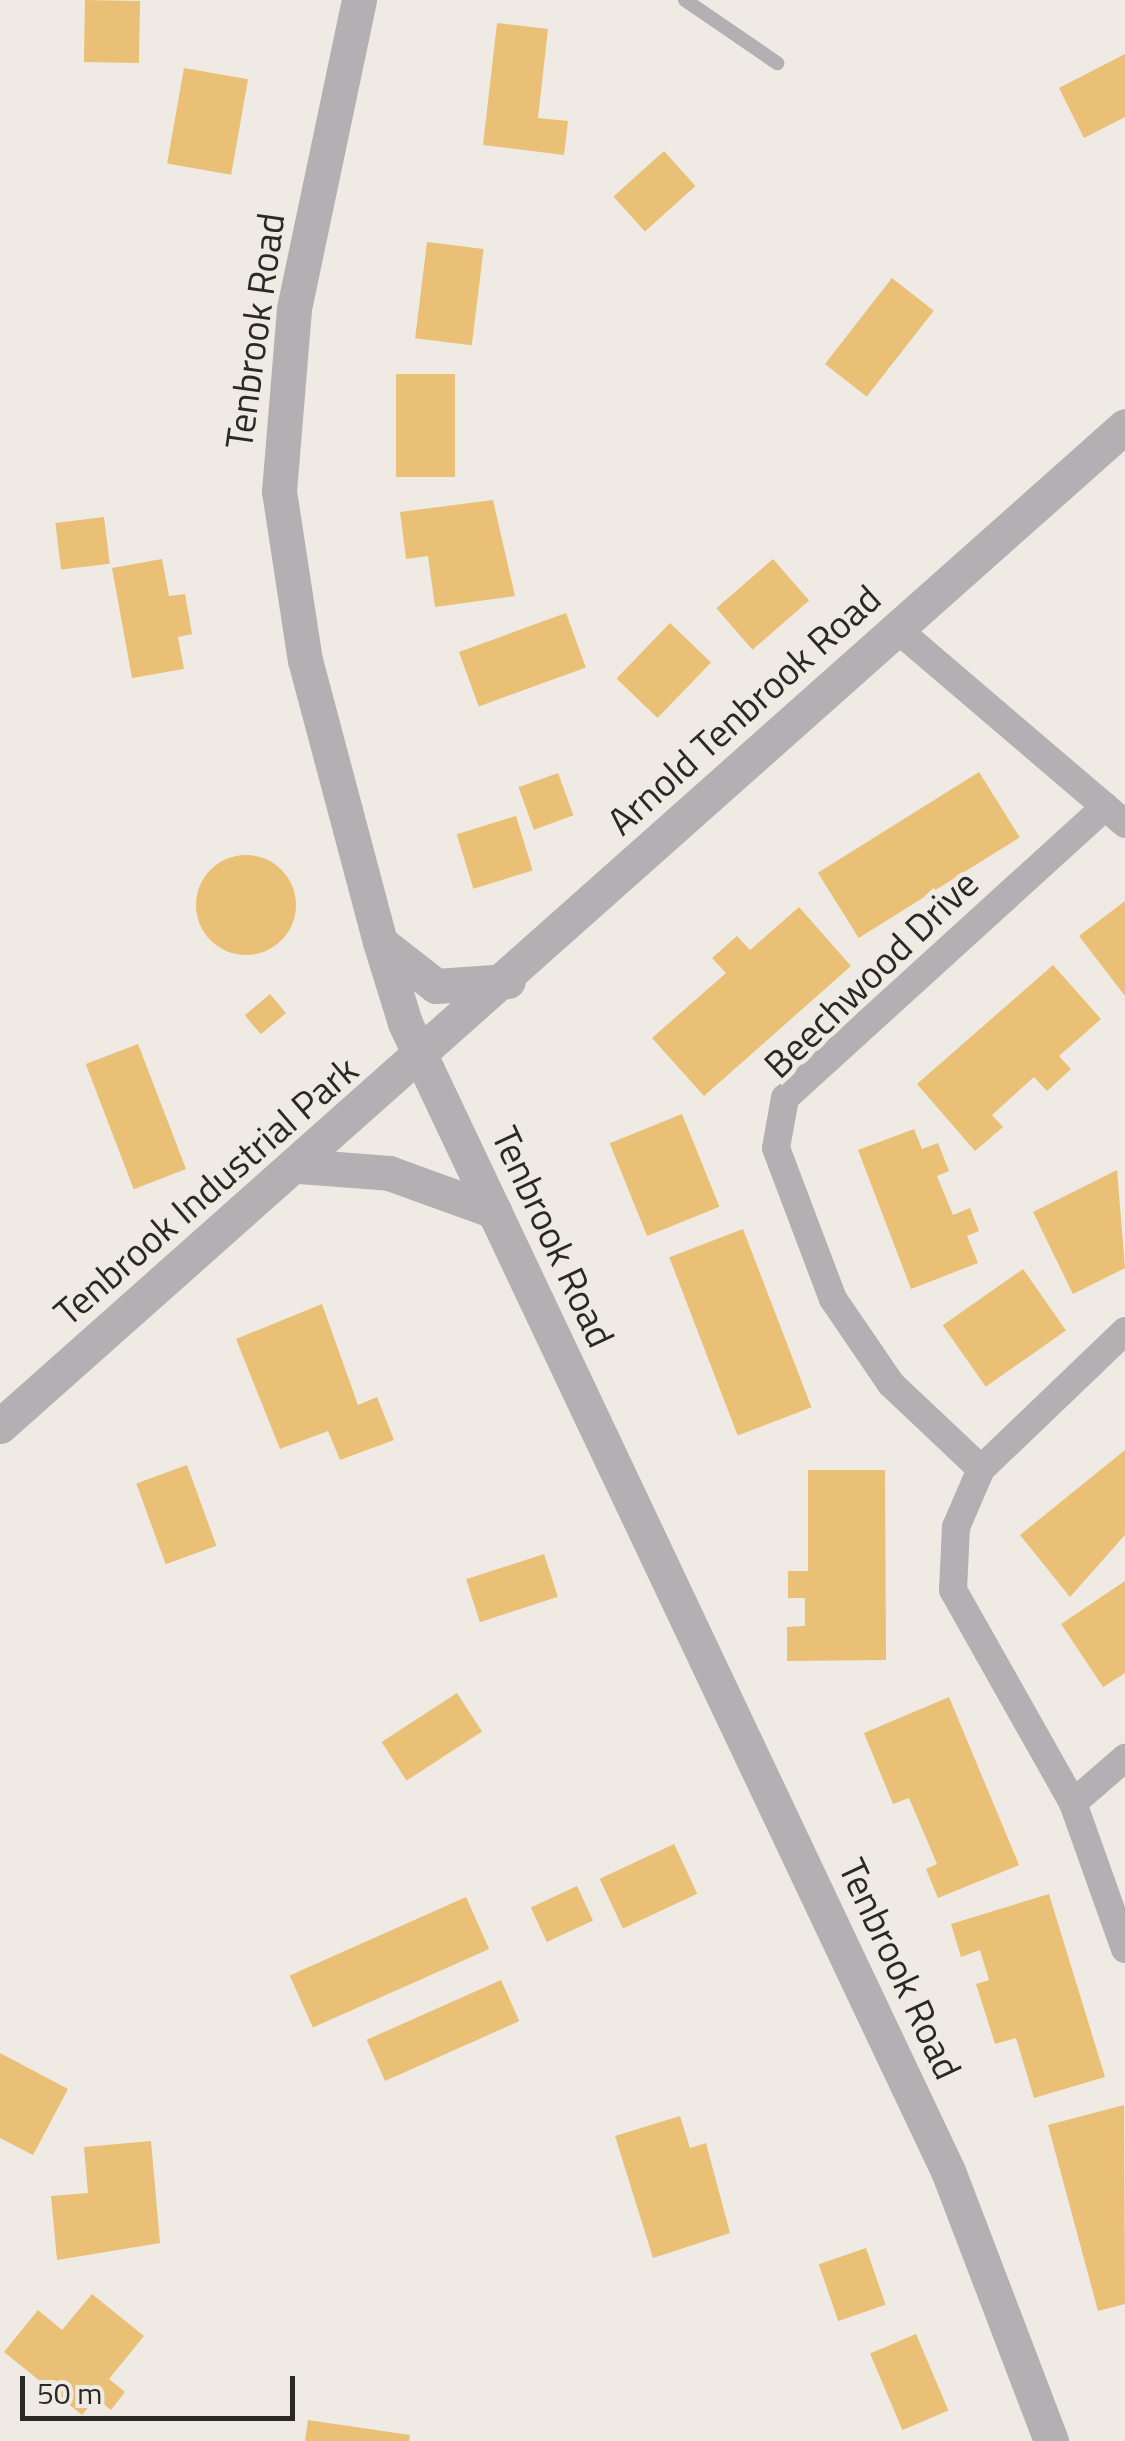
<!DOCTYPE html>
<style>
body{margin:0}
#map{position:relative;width:1125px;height:2441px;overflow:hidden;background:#efebe4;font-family:"Titillium Web",sans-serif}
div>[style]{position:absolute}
.building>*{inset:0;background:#e9c075;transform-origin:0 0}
.round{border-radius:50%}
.service>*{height:14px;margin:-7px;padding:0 7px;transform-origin:7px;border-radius:7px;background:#b2b0b2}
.minor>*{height:28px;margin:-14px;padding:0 14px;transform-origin:14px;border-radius:14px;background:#b2b0b2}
.tertiary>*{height:35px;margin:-17.5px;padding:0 17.5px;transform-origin:17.5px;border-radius:17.5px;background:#b2b0b2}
span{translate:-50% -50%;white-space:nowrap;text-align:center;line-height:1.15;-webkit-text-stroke:10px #efebe4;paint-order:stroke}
.street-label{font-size:38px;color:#2a2926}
.scale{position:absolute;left:20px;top:2376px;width:275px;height:45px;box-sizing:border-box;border:5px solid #2a2926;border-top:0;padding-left:12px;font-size:30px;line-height:35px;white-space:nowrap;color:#2a2926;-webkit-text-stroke:8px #efebe4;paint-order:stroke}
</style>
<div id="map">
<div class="building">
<div style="left:85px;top:0;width:55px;height:62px;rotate:1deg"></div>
<div style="clip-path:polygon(497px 23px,548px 29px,538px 118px,568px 121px,564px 155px,483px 145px)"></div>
<div style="clip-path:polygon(1125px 54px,1125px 117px,1084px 138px,1059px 88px)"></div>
<div style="left:184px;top:68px;width:65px;height:97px;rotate:10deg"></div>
<div style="left:664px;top:151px;width:47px;height:68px;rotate:48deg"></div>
<div style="left:427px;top:242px;width:57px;height:97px;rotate:7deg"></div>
<div style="left:892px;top:278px;width:53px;height:109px;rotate:38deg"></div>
<div style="left:396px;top:374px;width:59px;height:103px"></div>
<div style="clip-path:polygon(493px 500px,515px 596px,435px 607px,428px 556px,406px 559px,400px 512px)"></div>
<div style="left:104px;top:517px;width:47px;height:49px;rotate:83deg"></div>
<div style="clip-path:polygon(162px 559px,169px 596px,185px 594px,192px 634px,178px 637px,184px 669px,132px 678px,112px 568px)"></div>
<div style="left:773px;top:559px;width:55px;height:75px;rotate:49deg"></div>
<div style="left:566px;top:613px;width:58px;height:114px;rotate:70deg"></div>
<div style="left:670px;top:623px;width:57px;height:77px;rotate:44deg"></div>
<div style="left:979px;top:772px;width:77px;height:190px;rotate:58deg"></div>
<div style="left:558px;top:773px;width:45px;height:42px;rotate:70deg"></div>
<div style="left:516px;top:816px;width:57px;height:62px;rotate:73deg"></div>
<div class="round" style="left:196px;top:855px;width:100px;height:100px"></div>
<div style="clip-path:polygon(1125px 901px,1125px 996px,1079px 936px)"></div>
<div style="clip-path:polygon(799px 907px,851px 966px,704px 1096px,652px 1038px,726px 973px,712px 958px,737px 936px,750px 950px)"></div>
<div style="clip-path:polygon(1053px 965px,1101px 1019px,1059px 1056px,1071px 1069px,1047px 1091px,1034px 1077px,992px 1115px,1003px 1127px,975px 1151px,917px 1084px)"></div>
<div style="left:270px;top:994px;width:25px;height:33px;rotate:50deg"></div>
<div style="left:138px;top:1044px;width:134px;height:56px;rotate:69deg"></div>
<div style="left:682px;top:1114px;width:100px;height:78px;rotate:68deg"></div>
<div style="clip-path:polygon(914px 1129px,922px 1149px,938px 1143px,949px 1171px,937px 1176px,953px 1215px,970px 1208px,979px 1231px,967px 1236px,978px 1263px,911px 1289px,858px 1150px)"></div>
<div style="clip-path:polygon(1117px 1170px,1125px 1268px,1073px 1294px,1033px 1212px)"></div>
<div style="left:743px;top:1229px;width:191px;height:79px;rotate:69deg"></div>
<div style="left:1023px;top:1269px;width:75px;height:98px;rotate:55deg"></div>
<div style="clip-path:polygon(322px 1304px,358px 1405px,377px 1397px,394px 1440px,340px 1460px,328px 1431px,280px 1449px,236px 1339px)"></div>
<div style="clip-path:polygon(1125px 1450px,1125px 1535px,1070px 1597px,1020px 1535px)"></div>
<div style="left:187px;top:1465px;width:86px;height:54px;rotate:70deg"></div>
<div style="clip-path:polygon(808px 1470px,885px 1470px,886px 1660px,787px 1661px,787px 1627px,805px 1626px,805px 1598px,788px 1598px,788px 1571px,808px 1571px)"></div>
<div style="left:544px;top:1554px;width:45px;height:82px;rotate:72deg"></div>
<div style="clip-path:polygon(1125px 1581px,1125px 1673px,1103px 1687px,1061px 1624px)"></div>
<div style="left:457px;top:1693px;width:46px;height:90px;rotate:57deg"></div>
<div style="clip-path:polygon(949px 1697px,1019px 1865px,938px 1898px,926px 1869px,937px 1864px,909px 1798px,893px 1804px,864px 1733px)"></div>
<div style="left:674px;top:1844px;width:55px;height:82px;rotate:65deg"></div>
<div style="left:577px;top:1886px;width:38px;height:51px;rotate:65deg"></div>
<div style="clip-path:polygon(1049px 1894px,1105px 2077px,1034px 2098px,1016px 2038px,995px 2044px,976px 1984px,989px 1980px,980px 1950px,961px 1957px,951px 1924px)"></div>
<div style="left:466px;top:1897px;width:57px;height:193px;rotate:66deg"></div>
<div style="left:501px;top:1980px;width:45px;height:147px;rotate:66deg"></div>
<div style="clip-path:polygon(0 2053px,68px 2089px,33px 2155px,0 2138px)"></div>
<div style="clip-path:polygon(1124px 2105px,1125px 2304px,1098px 2311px,1048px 2125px)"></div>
<div style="clip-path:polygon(680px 2116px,690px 2148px,706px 2143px,730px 2233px,653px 2258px,615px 2136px)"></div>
<div style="clip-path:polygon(151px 2141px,160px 2243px,57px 2260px,51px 2196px,88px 2193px,84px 2147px)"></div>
<div style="left:866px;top:2248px;width:60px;height:50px;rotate:71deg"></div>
<div style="clip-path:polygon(92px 2294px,144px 2336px,109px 2379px,125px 2392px,111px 2410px,96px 2398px,82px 2415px,4px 2352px,38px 2310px,62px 2330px)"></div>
<div style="left:916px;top:2334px;width:83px;height:50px;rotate:67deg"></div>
<div style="clip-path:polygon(308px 2420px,410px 2435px,409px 2441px,305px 2441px)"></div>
</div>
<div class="service">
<div style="left:685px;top:0;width:112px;rotate:34.4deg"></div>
</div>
<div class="minor">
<div style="left:897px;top:629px;width:300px;rotate:40.5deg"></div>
<div style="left:1125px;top:1331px;width:199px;rotate:136.2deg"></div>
<div style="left:981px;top:1469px;width:63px;rotate:113.3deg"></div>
<div style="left:956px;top:1527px;width:63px;rotate:92.7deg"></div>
<div style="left:953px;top:1590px;width:244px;rotate:60.6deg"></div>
<div style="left:1073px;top:1803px;width:155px;rotate:70.4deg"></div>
<div style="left:981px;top:1469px;width:124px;rotate:-136.6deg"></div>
<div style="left:891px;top:1384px;width:103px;rotate:-124.3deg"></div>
<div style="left:833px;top:1299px;width:161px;rotate:-110.7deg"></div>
<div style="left:776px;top:1148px;width:51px;rotate:-79.8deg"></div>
<div style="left:785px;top:1098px;width:433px;rotate:-42.3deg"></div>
<div style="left:1073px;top:1803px;width:69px;rotate:-40.9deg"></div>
</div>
<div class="tertiary">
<div style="left:359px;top:0;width:316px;rotate:101.9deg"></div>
<div style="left:294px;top:309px;width:183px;rotate:94.7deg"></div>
<div style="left:279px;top:491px;width:171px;rotate:81.3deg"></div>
<div style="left:305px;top:660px;width:292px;rotate:75.1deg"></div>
<div style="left:380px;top:942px;width:85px;rotate:72.8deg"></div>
<div style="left:405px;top:1023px;width:1270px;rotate:64.69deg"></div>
<div style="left:948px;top:2171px;width:289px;rotate:69.1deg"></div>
<div style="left:381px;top:943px;width:70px;rotate:38deg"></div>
<div style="left:436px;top:986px;width:72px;rotate:-4deg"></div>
<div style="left:299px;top:1166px;width:90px;rotate:4.4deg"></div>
<div style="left:389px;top:1173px;width:112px;rotate:19.9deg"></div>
<div style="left:0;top:1426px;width:1505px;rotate:-41.63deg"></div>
</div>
<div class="street-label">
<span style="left:255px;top:331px;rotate:-82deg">Tenbrook Road</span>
<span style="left:744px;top:710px;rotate:-42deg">Arnold Tenbrook Road</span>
<span style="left:871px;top:974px;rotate:-44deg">Beechwood Drive</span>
<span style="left:206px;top:1191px;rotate:-41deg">Tenbrook Industrial Park</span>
<span style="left:553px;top:1237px;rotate:65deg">Tenbrook Road</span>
<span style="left:900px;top:1969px;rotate:65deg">Tenbrook Road</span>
</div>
<div class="scale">50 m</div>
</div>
